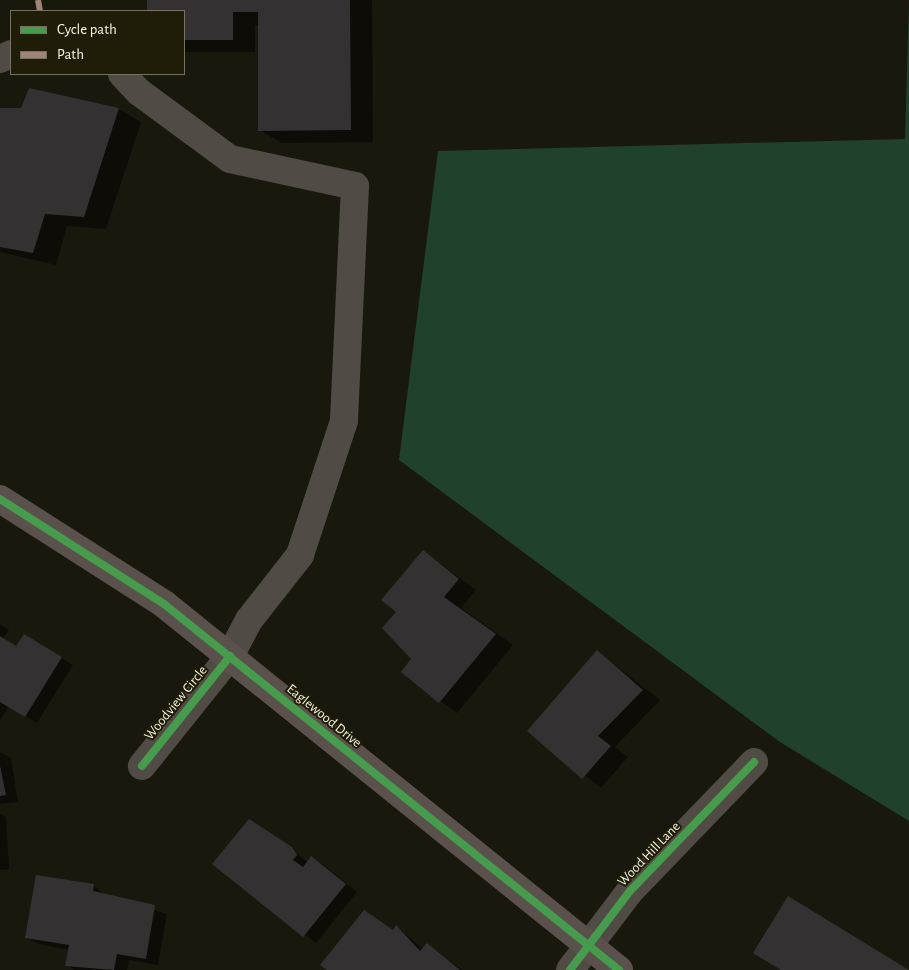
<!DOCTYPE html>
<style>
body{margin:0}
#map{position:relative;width:909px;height:970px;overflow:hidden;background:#19180d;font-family:"Alegreya Sans",sans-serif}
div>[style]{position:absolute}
.green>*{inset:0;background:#20422c}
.shadow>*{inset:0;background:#0007}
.building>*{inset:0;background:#353133}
.minor>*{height:28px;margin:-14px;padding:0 14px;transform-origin:14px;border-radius:14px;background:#514b46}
.major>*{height:28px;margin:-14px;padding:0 14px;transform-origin:14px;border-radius:14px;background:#5a514d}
.quiet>*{height:6px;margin-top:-3px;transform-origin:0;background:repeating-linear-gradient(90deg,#a18479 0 12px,transparent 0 18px)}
.cycleway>*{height:8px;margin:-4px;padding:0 4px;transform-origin:4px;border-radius:4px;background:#469c4c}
span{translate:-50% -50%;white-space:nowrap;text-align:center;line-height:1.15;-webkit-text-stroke:4px #1f1c07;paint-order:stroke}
.street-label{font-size:14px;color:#f6f4e7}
.legend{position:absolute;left:10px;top:10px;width:175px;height:65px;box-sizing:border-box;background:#1f1c07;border:1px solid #757261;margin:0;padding:6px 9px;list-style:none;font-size:15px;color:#f6f4e7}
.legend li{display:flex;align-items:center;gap:10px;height:25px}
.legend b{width:25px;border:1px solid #757261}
</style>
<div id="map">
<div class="green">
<div style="clip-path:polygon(909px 0,909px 821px,780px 742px,399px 460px,438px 151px,905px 139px)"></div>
</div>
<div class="shadow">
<div style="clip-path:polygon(149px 0,372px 0,373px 142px,282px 143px,259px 130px,259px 25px,255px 25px,255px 52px,184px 52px,184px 11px,149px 11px)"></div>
<div style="clip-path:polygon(30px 90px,119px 109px,141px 122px,106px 229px,67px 226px,56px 265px,0 252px,0 109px,22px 109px)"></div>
<div style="clip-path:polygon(423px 551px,476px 590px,461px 608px,513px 645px,457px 713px,402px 672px,413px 659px,401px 648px,404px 645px,397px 612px)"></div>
<div style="clip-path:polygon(0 625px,9px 630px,3px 639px,17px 647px,36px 642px,73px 665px,37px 723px,9px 706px,0 720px)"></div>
<div style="clip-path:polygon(598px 652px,660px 700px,615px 747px,628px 757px,601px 788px,529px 730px)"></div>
<div style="clip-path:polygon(0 752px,11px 758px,18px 802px,0 804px)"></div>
<div style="clip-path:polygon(0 814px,6px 817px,9px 869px,0 870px)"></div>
<div style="clip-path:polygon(261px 828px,308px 862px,312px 858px,324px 865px,357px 892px,316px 943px,214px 864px)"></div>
<div style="clip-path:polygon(37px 876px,94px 886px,105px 895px,167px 914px,158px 965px,129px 960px,127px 970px,75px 970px,67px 965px,70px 950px,38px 944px,26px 937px)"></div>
<div style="clip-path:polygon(397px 927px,423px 949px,427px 944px,462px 970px,329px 970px)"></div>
</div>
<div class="building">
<div style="clip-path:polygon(147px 0,350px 0,351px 130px,258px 131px,258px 12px,233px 12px,233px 40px,184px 40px,184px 11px,147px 11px)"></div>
<div style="clip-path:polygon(29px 88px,119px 108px,84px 217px,45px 214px,33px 253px,0 247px,0 108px,21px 108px)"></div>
<div style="clip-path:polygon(423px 550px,459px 579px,444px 597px,496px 634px,439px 703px,401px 672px,411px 659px,382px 628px,396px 612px,381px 600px)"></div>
<div style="clip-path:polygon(24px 634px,62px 657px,25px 717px,0 702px,0 636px,16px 646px)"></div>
<div style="clip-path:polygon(597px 650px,643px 690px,598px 736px,611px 746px,582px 779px,527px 731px)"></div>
<div style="clip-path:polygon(0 766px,6px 795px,0 796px)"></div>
<div style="clip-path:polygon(249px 819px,292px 847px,297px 855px,293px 860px,303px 867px,311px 856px,346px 884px,303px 937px,212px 864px)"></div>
<div style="clip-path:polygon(36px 875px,94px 884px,93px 891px,155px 905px,146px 959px,117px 954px,114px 970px,65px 966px,69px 945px,25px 938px)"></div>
<div style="clip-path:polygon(788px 896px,909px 970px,781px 970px,753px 953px)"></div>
<div style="clip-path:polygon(364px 910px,393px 930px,396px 925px,420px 951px,427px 943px,460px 970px,327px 970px,320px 965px)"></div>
</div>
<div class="minor">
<div style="left:0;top:59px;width:12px;rotate:-24deg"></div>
<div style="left:122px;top:74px;width:25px;rotate:47deg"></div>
<div style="left:139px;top:92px;width:113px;rotate:36.4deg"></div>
<div style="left:230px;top:159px;width:128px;rotate:12.2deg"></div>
<div style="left:355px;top:186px;width:235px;rotate:92.7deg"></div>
<div style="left:344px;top:421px;width:141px;rotate:108.2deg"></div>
<div style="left:300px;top:555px;width:83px;rotate:128.1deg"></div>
<div style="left:249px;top:620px;width:41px;rotate:117.8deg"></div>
<div style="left:230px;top:656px;width:141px;rotate:128.7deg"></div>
<div style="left:570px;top:970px;width:99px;rotate:-52.8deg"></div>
<div style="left:630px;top:891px;width:179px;rotate:-46.1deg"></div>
</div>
<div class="major">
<div style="left:0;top:499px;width:195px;rotate:32.6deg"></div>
<div style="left:164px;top:604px;width:584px;rotate:38.81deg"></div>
</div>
<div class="quiet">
<div style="left:38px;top:0;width:11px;rotate:80deg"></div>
</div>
<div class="cycleway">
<div style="left:0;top:499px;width:195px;rotate:32.6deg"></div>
<div style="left:164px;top:604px;width:584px;rotate:38.81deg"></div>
<div style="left:142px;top:766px;width:141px;rotate:-51.3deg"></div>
<div style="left:570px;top:970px;width:99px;rotate:-52.8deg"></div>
<div style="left:630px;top:891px;width:179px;rotate:-46.1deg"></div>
</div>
<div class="street-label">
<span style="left:176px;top:703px;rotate:-51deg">Woodview Circle</span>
<span style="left:324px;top:716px;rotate:39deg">Eaglewood Drive</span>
<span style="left:649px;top:854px;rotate:-46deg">Wood Hill Lane</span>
</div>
<ul class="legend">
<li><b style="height:6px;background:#469c4c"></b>Cycle path</li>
<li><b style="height:6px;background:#a18479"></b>Path</li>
</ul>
</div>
